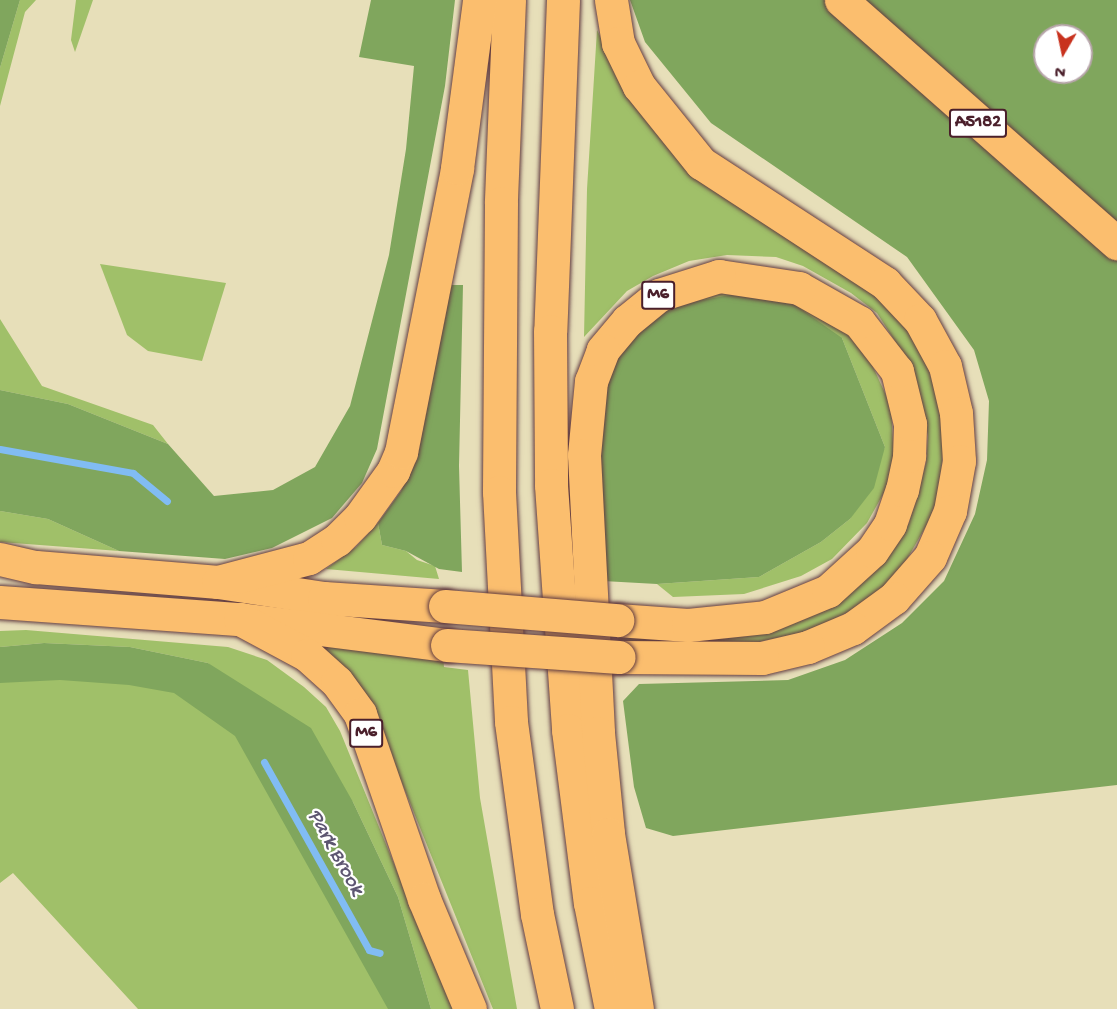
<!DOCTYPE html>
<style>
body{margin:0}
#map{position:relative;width:1117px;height:1009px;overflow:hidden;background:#e7dfb9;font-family:"Gochi Hand",sans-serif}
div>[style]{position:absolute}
.green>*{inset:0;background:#a0c069}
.forest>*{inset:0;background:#80a65d}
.stream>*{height:7px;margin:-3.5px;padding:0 3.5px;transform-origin:3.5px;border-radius:3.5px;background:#81bcf3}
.roads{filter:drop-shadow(0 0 2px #623c40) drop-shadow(0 0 2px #623c40)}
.trunk>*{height:33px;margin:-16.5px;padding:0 16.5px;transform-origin:16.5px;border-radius:16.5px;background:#fbbe6e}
.motorway>*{height:33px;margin:-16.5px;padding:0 16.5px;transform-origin:16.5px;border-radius:16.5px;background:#fbbe6e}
.bridges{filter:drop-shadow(0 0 2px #623c40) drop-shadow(0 0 2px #623c40)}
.motorway-bridge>*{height:33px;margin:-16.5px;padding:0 16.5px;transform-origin:16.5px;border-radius:16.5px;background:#fbbe6e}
span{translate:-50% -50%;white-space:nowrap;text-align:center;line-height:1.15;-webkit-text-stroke:4.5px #fff;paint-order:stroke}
.shield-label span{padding:2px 4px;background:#fff;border:2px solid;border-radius:4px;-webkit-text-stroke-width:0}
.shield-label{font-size:18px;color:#4a1f2b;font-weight:700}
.water-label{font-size:21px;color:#5d5671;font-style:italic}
.north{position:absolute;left:1033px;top:24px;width:60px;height:60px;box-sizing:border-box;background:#fff;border:2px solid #b7a5aa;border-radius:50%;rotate:189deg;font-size:16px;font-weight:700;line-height:24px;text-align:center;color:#4a1f2b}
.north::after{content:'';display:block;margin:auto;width:21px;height:27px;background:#c8321e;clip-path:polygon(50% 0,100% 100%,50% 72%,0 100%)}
</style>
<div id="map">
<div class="green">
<div style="clip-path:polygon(20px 0,36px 0,25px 12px,0 106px,0 68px)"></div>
<div style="clip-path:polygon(76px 0,93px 0,75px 52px,71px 40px)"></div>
<div style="clip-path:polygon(597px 30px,633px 101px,688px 169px,890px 301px,923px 351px,946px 428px,938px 496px,929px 521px,903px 566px,881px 589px,855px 609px,808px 631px,749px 644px,703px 646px,618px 640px,620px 626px,848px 592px,877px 570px,909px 523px,926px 463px,928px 436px,914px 371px,877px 313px,851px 293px,803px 266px,776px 257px,727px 255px,689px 261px,653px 276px,627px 291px,584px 337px,587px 189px)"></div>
<div style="clip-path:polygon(100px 264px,226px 283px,202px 361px,148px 351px,127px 335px)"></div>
<div style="clip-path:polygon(719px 288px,809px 304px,847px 332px,868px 356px,891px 406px,894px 462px,886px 489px,867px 523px,832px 559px,801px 576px,744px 594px,673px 597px,657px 584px,759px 577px,821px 542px,850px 519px,885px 447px,842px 338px,648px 323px,661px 308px)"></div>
<div style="clip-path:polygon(0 319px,42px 386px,153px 425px,168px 444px,68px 404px,0 390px)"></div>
<div style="clip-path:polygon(0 511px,48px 519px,119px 551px,0 542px)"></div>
<div style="clip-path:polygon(378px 523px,382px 545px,406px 551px,417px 560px,435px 566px,439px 579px,326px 569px,356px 547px)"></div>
<div style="clip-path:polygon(26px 630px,228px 647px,267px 660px,304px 687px,326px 707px,340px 731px,453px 1009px,431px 1009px,398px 897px,353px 802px,208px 663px,130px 647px,44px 643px,0 647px,0 631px)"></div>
<div style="clip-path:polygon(313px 642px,443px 655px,444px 667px,468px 670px,480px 798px,517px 1009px,493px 1009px,373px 711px)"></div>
<div style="clip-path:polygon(0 672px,208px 688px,414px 1009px,138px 1009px,13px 873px,0 883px)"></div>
</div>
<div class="forest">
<div style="clip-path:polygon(0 0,20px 0,0 68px)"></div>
<div style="clip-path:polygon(371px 0,455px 0,445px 86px,377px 449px,362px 483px,332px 518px,272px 548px,225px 559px,119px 551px,48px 519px,0 511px,0 390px,68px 404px,168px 444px,214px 496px,273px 490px,315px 467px,350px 406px,389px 255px,406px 149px,414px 66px,359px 57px)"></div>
<div style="clip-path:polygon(evenodd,630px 0,1117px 0,1117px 785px,673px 836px,646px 828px,634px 787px,623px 701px,639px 684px,788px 680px,845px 660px,902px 623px,944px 581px,975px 514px,987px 460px,989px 401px,974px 350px,907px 257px,711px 123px,645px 42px,630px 0,1045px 36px,1081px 36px,1081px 72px,1045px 72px,1045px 36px)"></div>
<div style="clip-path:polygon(443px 285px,463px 285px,459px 466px,462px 572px,439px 569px,406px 551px,382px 545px,378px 523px,401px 491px,415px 459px)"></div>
<div style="clip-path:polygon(735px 294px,795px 305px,842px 338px,885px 447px,874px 488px,850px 519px,821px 542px,759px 577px,657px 584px,603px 581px,599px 423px,610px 370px,620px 351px,648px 323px,677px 305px)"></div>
<div style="clip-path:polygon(44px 643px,130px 647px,208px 663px,311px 728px,353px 802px,398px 897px,431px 1009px,388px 1009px,235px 736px,174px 693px,129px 685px,60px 680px,0 683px,0 647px)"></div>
</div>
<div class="stream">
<div style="left:0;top:449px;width:135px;rotate:10.2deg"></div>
<div style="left:133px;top:473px;width:44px;rotate:39.5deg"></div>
<div style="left:264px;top:762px;width:215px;rotate:60.8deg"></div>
<div style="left:369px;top:950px;width:11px;rotate:15deg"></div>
</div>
<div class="roads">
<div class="trunk">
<div style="left:841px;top:0;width:368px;rotate:41.4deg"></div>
</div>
<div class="motorway">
<div style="left:509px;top:0;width:203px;rotate:92.3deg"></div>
<div style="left:501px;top:203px;width:289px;rotate:90.4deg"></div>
<div style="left:499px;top:492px;width:230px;rotate:87deg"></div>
<div style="left:511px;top:722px;width:194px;rotate:82.3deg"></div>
<div style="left:537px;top:914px;width:97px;rotate:78.1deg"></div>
<div style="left:563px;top:0;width:331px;rotate:92.2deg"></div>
<div style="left:550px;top:331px;width:154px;rotate:89.6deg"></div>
<div style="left:551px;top:485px;width:246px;rotate:86deg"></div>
<div style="left:568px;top:730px;width:174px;rotate:82.8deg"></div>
<div style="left:590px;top:903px;width:108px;rotate:78.8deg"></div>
<div style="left:611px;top:0;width:44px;rotate:80.8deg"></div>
<div style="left:618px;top:43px;width:48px;rotate:64deg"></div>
<div style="left:639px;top:86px;width:99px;rotate:51.2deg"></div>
<div style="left:701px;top:163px;width:220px;rotate:33.1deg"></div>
<div style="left:885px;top:283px;width:51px;rotate:46.6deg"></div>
<div style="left:920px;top:320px;width:52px;rotate:61.5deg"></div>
<div style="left:945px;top:366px;width:48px;rotate:76.8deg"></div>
<div style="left:956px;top:413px;width:48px;rotate:86.4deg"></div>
<div style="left:959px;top:461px;width:51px;rotate:100.2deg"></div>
<div style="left:950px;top:511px;width:50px;rotate:113.5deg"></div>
<div style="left:930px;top:557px;width:55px;rotate:131.3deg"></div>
<div style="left:894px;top:598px;width:51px;rotate:143.8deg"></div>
<div style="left:853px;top:628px;width:49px;rotate:157.1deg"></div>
<div style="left:808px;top:647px;width:47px;rotate:166.6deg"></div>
<div style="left:762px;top:658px;width:143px;rotate:-179.6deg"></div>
<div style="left:0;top:559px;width:37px;rotate:13deg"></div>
<div style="left:36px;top:567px;width:183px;rotate:4.7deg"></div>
<div style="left:218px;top:582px;width:107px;rotate:8.6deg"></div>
<div style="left:324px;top:598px;width:121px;rotate:3.8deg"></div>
<div style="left:218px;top:582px;width:94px;rotate:-14.8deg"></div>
<div style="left:309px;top:558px;width:33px;rotate:-33deg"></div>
<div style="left:337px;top:540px;width:33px;rotate:-45deg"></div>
<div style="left:360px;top:517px;width:57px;rotate:-54.3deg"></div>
<div style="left:393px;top:471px;width:21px;rotate:-67deg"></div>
<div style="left:401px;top:452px;width:289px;rotate:-78.8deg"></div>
<div style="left:457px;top:168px;width:169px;rotate:-82.5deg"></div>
<div style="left:0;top:602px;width:241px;rotate:4.1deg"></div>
<div style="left:240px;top:619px;width:209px;rotate:7.2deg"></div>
<div style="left:240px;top:619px;width:76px;rotate:28.2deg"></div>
<div style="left:307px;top:655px;width:40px;rotate:42deg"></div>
<div style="left:337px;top:682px;width:39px;rotate:54deg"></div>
<div style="left:360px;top:714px;width:196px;rotate:70.9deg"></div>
<div style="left:424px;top:899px;width:119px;rotate:67.3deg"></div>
<div style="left:617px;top:620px;width:71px;rotate:4deg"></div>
<div style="left:688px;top:625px;width:77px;rotate:-5.9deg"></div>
<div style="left:765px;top:617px;width:68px;rotate:-22.4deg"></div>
<div style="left:828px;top:591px;width:59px;rotate:-42.3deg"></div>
<div style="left:872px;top:551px;width:32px;rotate:-56deg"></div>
<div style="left:890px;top:524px;width:36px;rotate:-71deg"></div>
<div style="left:902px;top:490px;width:35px;rotate:-78deg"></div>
<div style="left:909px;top:456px;width:32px;rotate:-88deg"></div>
<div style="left:910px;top:424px;width:55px;rotate:-103.8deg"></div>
<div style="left:897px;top:371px;width:62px;rotate:-127.8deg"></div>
<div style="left:859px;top:322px;width:69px;rotate:-150.5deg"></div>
<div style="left:799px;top:288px;width:81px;rotate:-171.5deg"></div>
<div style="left:719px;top:276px;width:63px;rotate:162.4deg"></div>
<div style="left:659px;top:295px;width:41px;rotate:140.9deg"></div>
<div style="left:627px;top:321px;width:38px;rotate:130deg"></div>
<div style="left:603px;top:350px;width:33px;rotate:111deg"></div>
<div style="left:591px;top:381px;width:74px;rotate:95.4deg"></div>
<div style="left:584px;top:455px;width:278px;rotate:87.1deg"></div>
<div style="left:598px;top:733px;width:101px;rotate:84.3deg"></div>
<div style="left:608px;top:834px;width:177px;rotate:80.6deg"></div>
</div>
</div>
<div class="bridges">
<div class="motorway-bridge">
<div style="left:445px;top:606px;width:173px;rotate:4.7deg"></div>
<div style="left:447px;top:645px;width:172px;rotate:4deg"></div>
</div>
</div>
<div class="shield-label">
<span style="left:978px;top:123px">A5182</span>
<span style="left:658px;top:295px">M6</span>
<span style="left:366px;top:733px">M6</span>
</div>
<div class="water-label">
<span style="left:334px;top:853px;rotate:61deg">Park Brook</span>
</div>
<div class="north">N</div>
</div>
